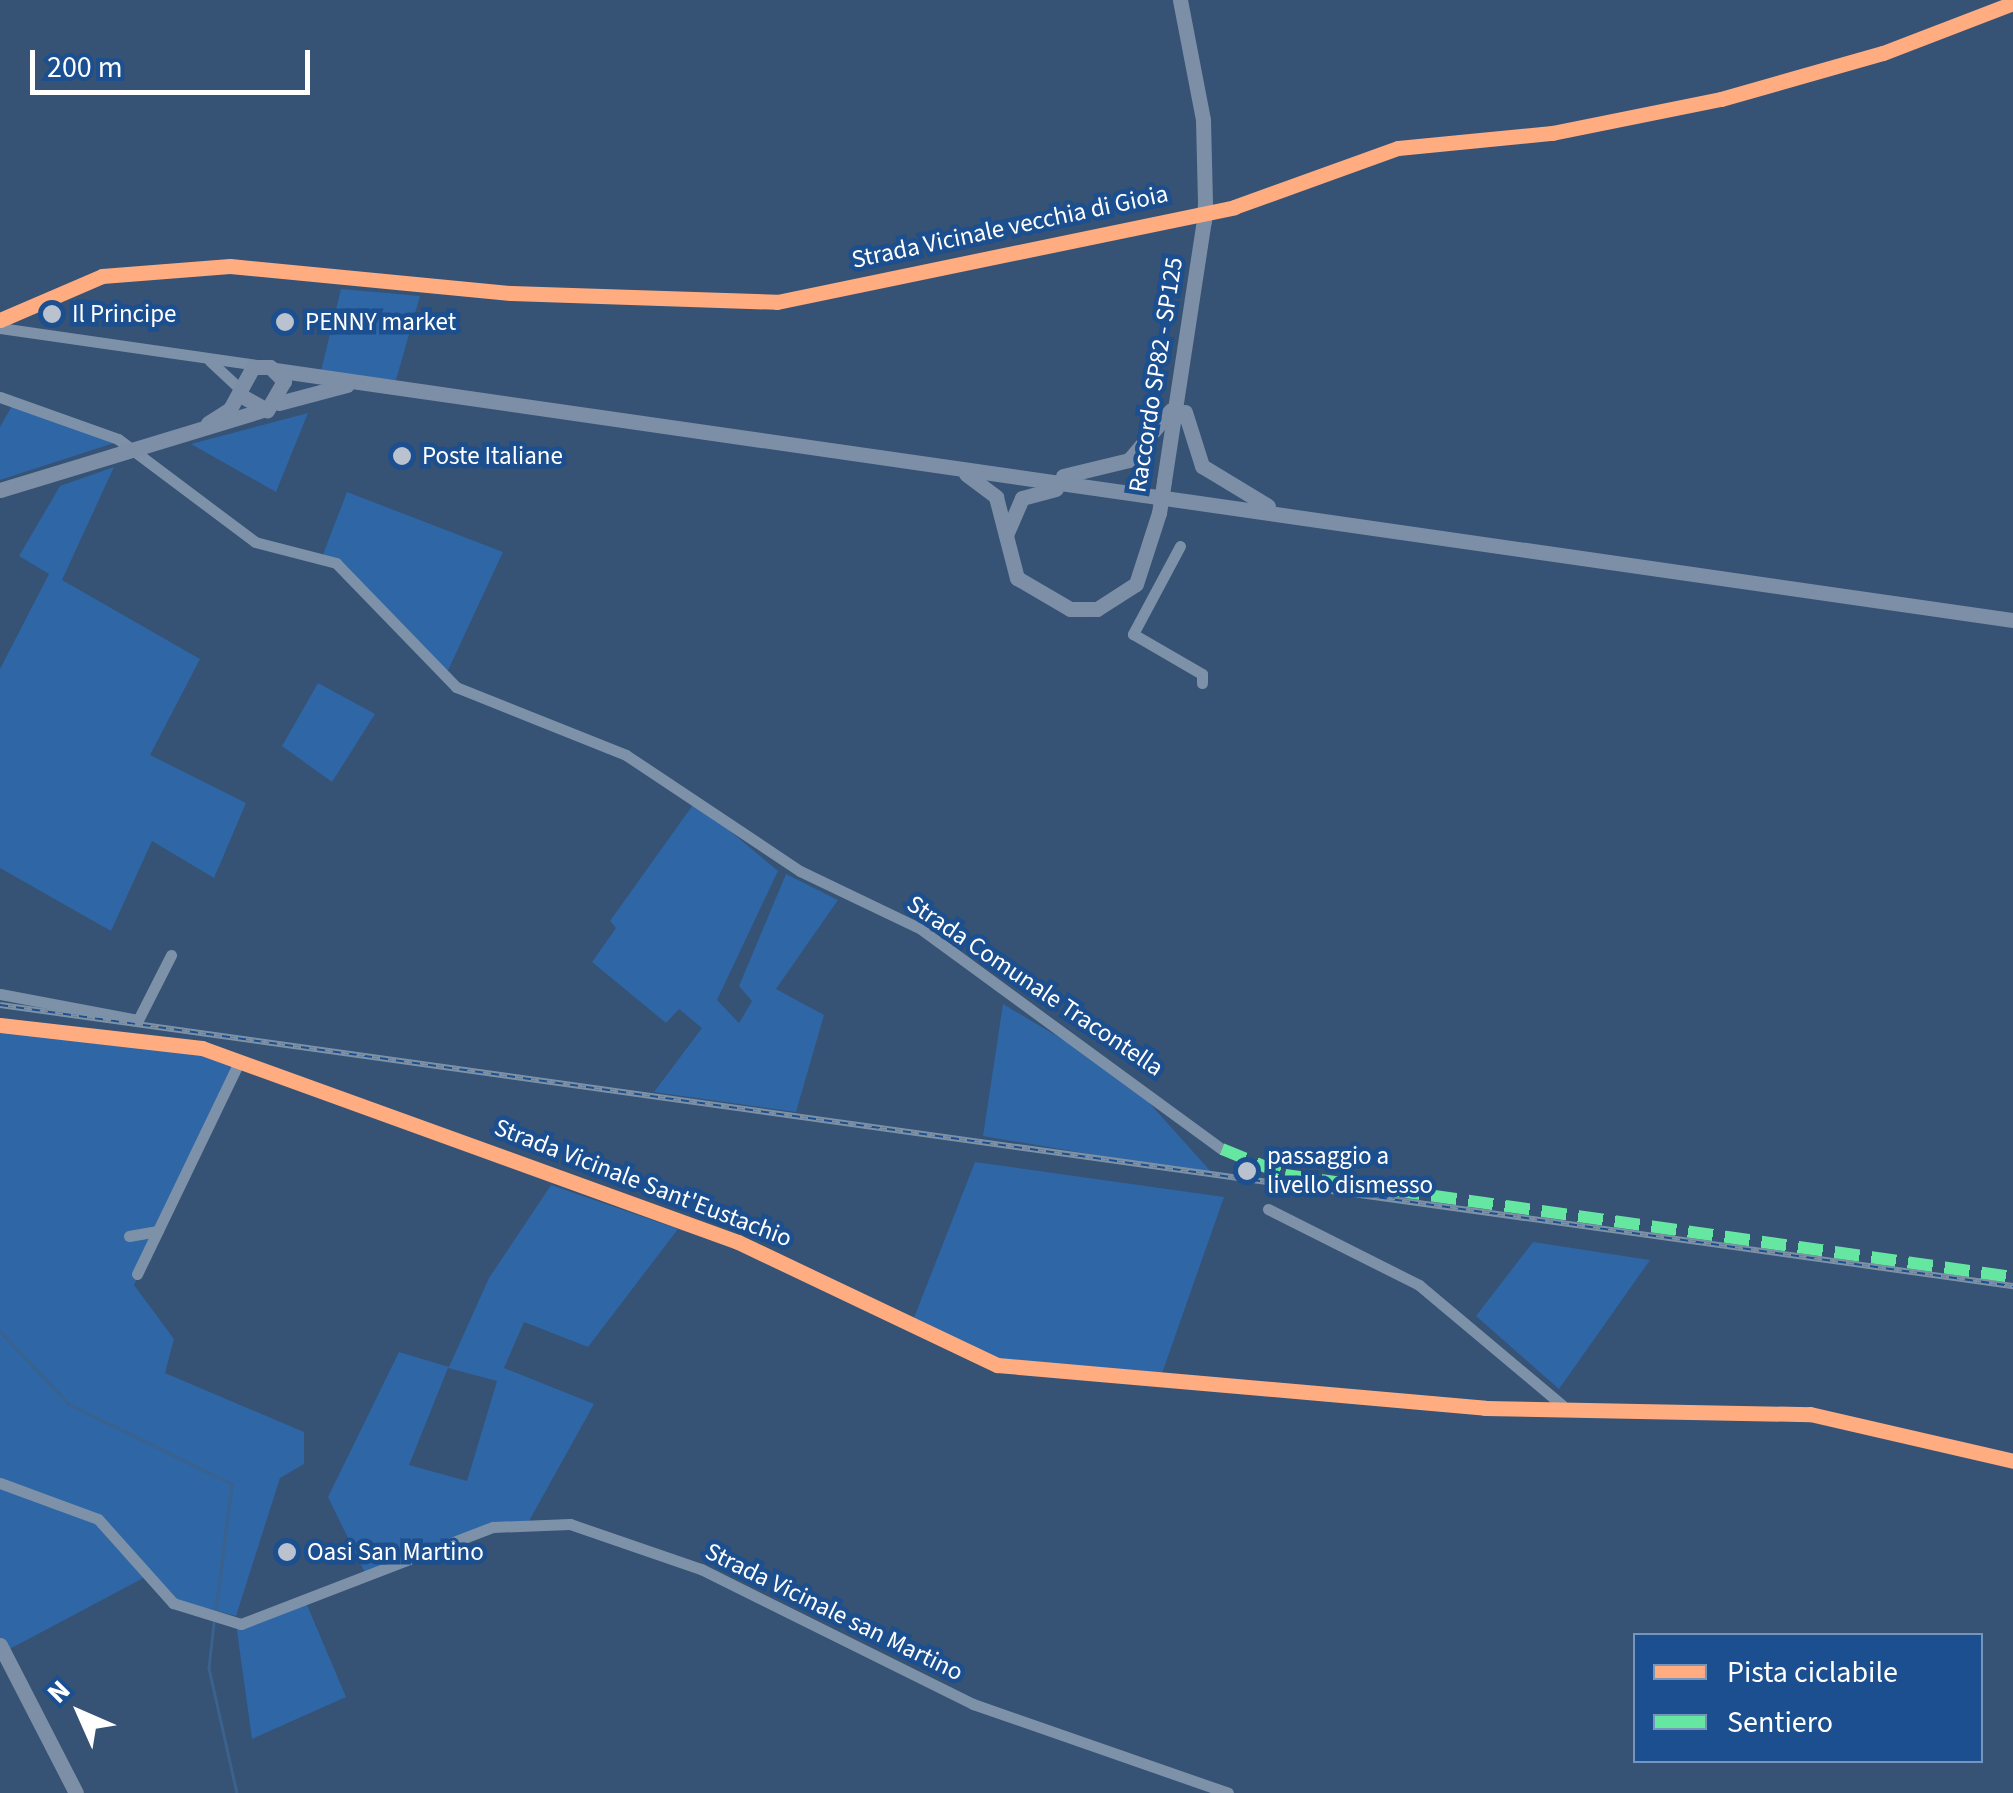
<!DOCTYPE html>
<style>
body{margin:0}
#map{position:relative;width:2013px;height:1793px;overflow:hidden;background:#365274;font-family:"Source Sans 3",sans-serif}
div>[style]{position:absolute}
.green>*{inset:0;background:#2f66a5}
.stream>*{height:2.5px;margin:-1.25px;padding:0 1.25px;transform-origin:1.25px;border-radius:1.25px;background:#3b618d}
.minor>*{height:11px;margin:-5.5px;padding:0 5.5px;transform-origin:5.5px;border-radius:5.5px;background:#7d92a8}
.major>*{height:15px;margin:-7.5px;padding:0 7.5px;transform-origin:7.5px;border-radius:7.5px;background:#7d8ea7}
.rail>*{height:6px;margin-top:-3px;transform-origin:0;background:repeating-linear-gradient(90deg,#1b4f8f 0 8px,#7e92a7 0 16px);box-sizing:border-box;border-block:2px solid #7e92a7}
.major-bridge>*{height:15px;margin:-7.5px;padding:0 7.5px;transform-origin:7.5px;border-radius:7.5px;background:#7d8ea7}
.quiet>*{height:12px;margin-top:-6px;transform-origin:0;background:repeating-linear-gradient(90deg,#66e7a1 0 25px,transparent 0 37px)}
.cycleway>*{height:15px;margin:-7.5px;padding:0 7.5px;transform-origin:7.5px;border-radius:7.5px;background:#ffac80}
.dots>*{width:28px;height:28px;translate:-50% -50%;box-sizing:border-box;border:5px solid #1b4f8f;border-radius:50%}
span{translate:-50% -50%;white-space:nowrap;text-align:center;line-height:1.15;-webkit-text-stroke:9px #1b4f8f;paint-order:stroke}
.street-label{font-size:25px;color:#fff}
.poi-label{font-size:25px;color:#fff}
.left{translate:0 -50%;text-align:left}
.legend{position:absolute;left:1633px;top:1633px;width:350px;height:130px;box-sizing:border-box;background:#1b4f8f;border:2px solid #7695bc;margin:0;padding:12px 18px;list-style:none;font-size:30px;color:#fff}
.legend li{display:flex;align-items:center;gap:20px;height:50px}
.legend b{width:50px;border:2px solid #7695bc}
.north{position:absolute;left:30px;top:1663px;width:100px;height:100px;-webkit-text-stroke:8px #1b4f8f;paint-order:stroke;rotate:315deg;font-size:28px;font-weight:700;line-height:40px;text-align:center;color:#fff}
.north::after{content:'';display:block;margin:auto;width:35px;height:45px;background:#fff;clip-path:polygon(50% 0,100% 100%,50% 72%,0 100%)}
.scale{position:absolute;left:30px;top:50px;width:280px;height:45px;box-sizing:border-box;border:5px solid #fff;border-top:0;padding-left:12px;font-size:30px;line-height:35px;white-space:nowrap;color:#fff;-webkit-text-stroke:8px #1b4f8f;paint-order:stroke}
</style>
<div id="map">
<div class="green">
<div style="clip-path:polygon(341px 289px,420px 296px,396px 380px,320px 375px)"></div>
<div style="clip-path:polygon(13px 404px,114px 443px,0 480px,0 427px)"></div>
<div style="clip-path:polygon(308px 413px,276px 492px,191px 444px)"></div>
<div style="clip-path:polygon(114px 467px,62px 580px,200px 659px,150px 755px,246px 803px,214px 878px,152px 841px,111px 931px,0 868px,0 669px,49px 574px,19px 556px,60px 486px)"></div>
<div style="clip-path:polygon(347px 492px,503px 552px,444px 679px,374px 598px,322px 557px)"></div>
<div style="clip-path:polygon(318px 683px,375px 714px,332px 782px,282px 746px)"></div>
<div style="clip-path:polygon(695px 802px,778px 871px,717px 1000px,739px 1023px,752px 1001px,739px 986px,786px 874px,838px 900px,776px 989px,824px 1015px,796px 1112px,654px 1092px,702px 1028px,679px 1009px,666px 1023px,592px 962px,616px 928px,610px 921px)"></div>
<div style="clip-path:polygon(1003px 1004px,1126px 1077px,1214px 1175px,983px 1136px)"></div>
<div style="clip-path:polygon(0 1028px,180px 1049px,236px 1066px,134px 1285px,174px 1339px,165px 1373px,304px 1432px,304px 1464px,280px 1478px,236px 1616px,166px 1598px,149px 1575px,4px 1652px,0 1645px)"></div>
<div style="clip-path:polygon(975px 1162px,1224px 1197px,1159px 1382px,985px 1361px,910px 1328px)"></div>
<div style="clip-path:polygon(evenodd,551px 1185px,678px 1229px,588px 1347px,524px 1322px,504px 1368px,594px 1404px,529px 1521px,367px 1577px,328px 1497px,399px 1352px,449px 1367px,489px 1278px,551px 1185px,448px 1368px,497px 1381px,467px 1481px,409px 1465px,448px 1368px)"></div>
<div style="clip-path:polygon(1533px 1242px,1650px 1260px,1559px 1389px,1476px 1316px)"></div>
<div style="clip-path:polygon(307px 1605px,346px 1697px,252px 1739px,236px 1624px)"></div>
</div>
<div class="stream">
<div style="left:0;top:1331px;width:100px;rotate:46.6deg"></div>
<div style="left:69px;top:1404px;width:182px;rotate:26.1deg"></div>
<div style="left:232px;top:1484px;width:127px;rotate:97.2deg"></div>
<div style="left:214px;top:1623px;width:45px;rotate:96.3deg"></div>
<div style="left:209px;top:1668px;width:128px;rotate:77.4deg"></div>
</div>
<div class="minor">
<div style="left:0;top:320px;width:111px;rotate:-23.3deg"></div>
<div style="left:102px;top:276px;width:128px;rotate:-4.5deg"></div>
<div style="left:230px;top:266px;width:282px;rotate:5.5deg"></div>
<div style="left:511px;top:293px;width:266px;rotate:1.9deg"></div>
<div style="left:777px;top:302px;width:467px;rotate:-11.7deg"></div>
<div style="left:1234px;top:207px;width:174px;rotate:-19.8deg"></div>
<div style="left:1398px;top:148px;width:155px;rotate:-5.6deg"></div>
<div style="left:1552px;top:133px;width:172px;rotate:-11.4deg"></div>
<div style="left:1721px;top:99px;width:168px;rotate:-15.9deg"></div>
<div style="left:1883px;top:53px;width:139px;rotate:-21deg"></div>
<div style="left:0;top:328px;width:261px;rotate:8.2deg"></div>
<div style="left:210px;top:361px;width:40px;rotate:43deg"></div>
<div style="left:0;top:397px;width:125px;rotate:19.6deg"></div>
<div style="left:118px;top:439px;width:171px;rotate:36.9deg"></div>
<div style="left:255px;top:542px;width:84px;rotate:14.5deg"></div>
<div style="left:336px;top:563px;width:173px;rotate:45.9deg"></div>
<div style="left:456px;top:687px;width:183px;rotate:21.8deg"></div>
<div style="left:626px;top:755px;width:209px;rotate:33.7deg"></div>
<div style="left:800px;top:871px;width:134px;rotate:25.6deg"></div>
<div style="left:921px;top:929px;width:373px;rotate:36.2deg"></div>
<div style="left:1180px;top:546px;width:100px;rotate:118.1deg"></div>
<div style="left:1133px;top:634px;width:80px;rotate:30.1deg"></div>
<div style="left:1202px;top:674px;width:9px;rotate:90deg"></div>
<div style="left:0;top:994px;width:140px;rotate:10.7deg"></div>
<div style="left:138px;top:1020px;width:73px;rotate:-63.1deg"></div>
<div style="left:0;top:1025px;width:203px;rotate:6.5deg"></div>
<div style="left:202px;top:1048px;width:570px;rotate:19.9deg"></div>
<div style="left:738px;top:1242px;width:287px;rotate:25.4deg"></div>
<div style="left:997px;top:1365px;width:490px;rotate:5deg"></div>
<div style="left:1485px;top:1408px;width:325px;rotate:1.1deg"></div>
<div style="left:1810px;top:1414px;width:208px;rotate:13deg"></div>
<div style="left:1268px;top:1209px;width:169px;rotate:26.7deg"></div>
<div style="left:1419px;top:1285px;width:187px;rotate:40deg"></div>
<div style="left:129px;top:1236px;width:29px;rotate:-10deg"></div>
<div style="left:137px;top:1274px;width:233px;rotate:-64.3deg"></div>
<div style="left:0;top:1483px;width:104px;rotate:20.2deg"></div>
<div style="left:98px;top:1519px;width:113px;rotate:48.2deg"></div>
<div style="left:173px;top:1603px;width:71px;rotate:17.2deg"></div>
<div style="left:241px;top:1624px;width:270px;rotate:-21.1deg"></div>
<div style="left:493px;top:1527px;width:77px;rotate:-2.2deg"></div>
<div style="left:570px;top:1524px;width:139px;rotate:19deg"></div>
<div style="left:701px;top:1569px;width:304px;rotate:26.4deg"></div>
<div style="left:973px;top:1704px;width:270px;rotate:19.2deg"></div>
</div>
<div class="major">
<div style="left:1180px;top:0;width:122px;rotate:79.1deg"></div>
<div style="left:1203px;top:120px;width:84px;rotate:88.6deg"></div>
<div style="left:275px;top:370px;width:1756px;rotate:8.19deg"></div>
<div style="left:279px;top:403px;width:70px;rotate:-14.8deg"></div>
<div style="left:1185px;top:412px;width:57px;rotate:72.5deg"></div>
<div style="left:1202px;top:466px;width:77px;rotate:31.2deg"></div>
<div style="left:208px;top:423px;width:26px;rotate:-32deg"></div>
<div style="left:230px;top:409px;width:48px;rotate:-61.3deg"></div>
<div style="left:253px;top:367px;width:17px"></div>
<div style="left:270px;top:367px;width:20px;rotate:45deg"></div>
<div style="left:284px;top:381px;width:34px;rotate:120deg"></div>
<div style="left:267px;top:410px;width:31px;rotate:-151deg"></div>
<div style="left:966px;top:474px;width:38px;rotate:37deg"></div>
<div style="left:996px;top:497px;width:84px;rotate:75.5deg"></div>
<div style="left:1017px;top:578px;width:61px;rotate:30.3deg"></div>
<div style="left:1070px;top:609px;width:27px"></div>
<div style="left:1097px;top:609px;width:46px;rotate:-32.7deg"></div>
<div style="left:1136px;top:584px;width:75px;rotate:-72.1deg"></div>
<div style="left:1063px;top:476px;width:68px;rotate:-13.6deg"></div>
<div style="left:1129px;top:460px;width:65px;rotate:-50deg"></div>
<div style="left:1164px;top:481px;width:263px;rotate:-81.3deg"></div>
<div style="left:0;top:490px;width:272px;rotate:-16.9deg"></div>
<div style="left:1006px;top:535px;width:40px;rotate:-66.6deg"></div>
<div style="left:1022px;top:498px;width:35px;rotate:-15deg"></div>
<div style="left:0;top:1645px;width:166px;rotate:62.8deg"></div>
</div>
<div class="rail">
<div style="left:0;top:1005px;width:2033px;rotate:7.95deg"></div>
</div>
<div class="major-bridge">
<div style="left:1204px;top:221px;width:17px;rotate:-87deg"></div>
<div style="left:1159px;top:513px;width:32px;rotate:-81deg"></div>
</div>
<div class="quiet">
<div style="left:1222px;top:1149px;width:68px;rotate:22.4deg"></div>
<div style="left:1285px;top:1175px;width:735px;rotate:7.98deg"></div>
</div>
<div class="cycleway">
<div style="left:0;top:320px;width:111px;rotate:-23.3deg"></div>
<div style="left:102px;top:276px;width:128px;rotate:-4.5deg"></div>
<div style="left:230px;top:266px;width:282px;rotate:5.5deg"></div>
<div style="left:511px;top:293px;width:266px;rotate:1.9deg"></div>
<div style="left:777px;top:302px;width:467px;rotate:-11.7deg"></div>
<div style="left:1234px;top:207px;width:174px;rotate:-19.8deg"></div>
<div style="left:1398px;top:148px;width:155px;rotate:-5.6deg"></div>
<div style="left:1552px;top:133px;width:172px;rotate:-11.4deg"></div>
<div style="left:1721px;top:99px;width:168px;rotate:-15.9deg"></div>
<div style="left:1883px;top:53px;width:139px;rotate:-21deg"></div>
<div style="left:0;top:1025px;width:203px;rotate:6.5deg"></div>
<div style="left:202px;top:1048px;width:570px;rotate:19.9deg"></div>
<div style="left:738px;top:1242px;width:287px;rotate:25.4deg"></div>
<div style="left:997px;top:1365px;width:490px;rotate:5deg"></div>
<div style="left:1485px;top:1408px;width:325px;rotate:1.1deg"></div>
<div style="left:1810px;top:1414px;width:208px;rotate:13deg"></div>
</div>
<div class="dots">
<div style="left:52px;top:314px;background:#b9c2ce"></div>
<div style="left:285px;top:322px;background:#b9c2ce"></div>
<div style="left:402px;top:456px;background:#b9c2ce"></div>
<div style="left:1247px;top:1171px;background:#b9c2ce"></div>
<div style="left:287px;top:1552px;background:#b9c2ce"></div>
</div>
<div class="street-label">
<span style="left:1010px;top:227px;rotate:-12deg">Strada Vicinale vecchia di Gioia</span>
<span style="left:1156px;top:375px;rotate:-81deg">Raccordo SP82 - SP125</span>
<span style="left:1035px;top:986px;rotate:34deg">Strada Comunale Tracontella</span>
<span style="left:643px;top:1183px;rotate:21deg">Strada Vicinale Sant'Eustachio</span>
<span style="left:834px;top:1612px;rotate:26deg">Strada Vicinale san Martino</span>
</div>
<div class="poi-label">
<span class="left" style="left:72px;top:314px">Il Principe</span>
<span class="left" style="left:305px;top:322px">PENNY market</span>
<span class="left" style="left:422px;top:456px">Poste Italiane</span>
<span class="left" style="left:1267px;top:1171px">passaggio a<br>livello dismesso</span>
<span class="left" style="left:307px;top:1552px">Oasi San Martino</span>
</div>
<ul class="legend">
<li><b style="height:12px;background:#ffac80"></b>Pista ciclabile</li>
<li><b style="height:12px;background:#66e7a1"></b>Sentiero</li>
</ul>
<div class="north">N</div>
<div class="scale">200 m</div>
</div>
